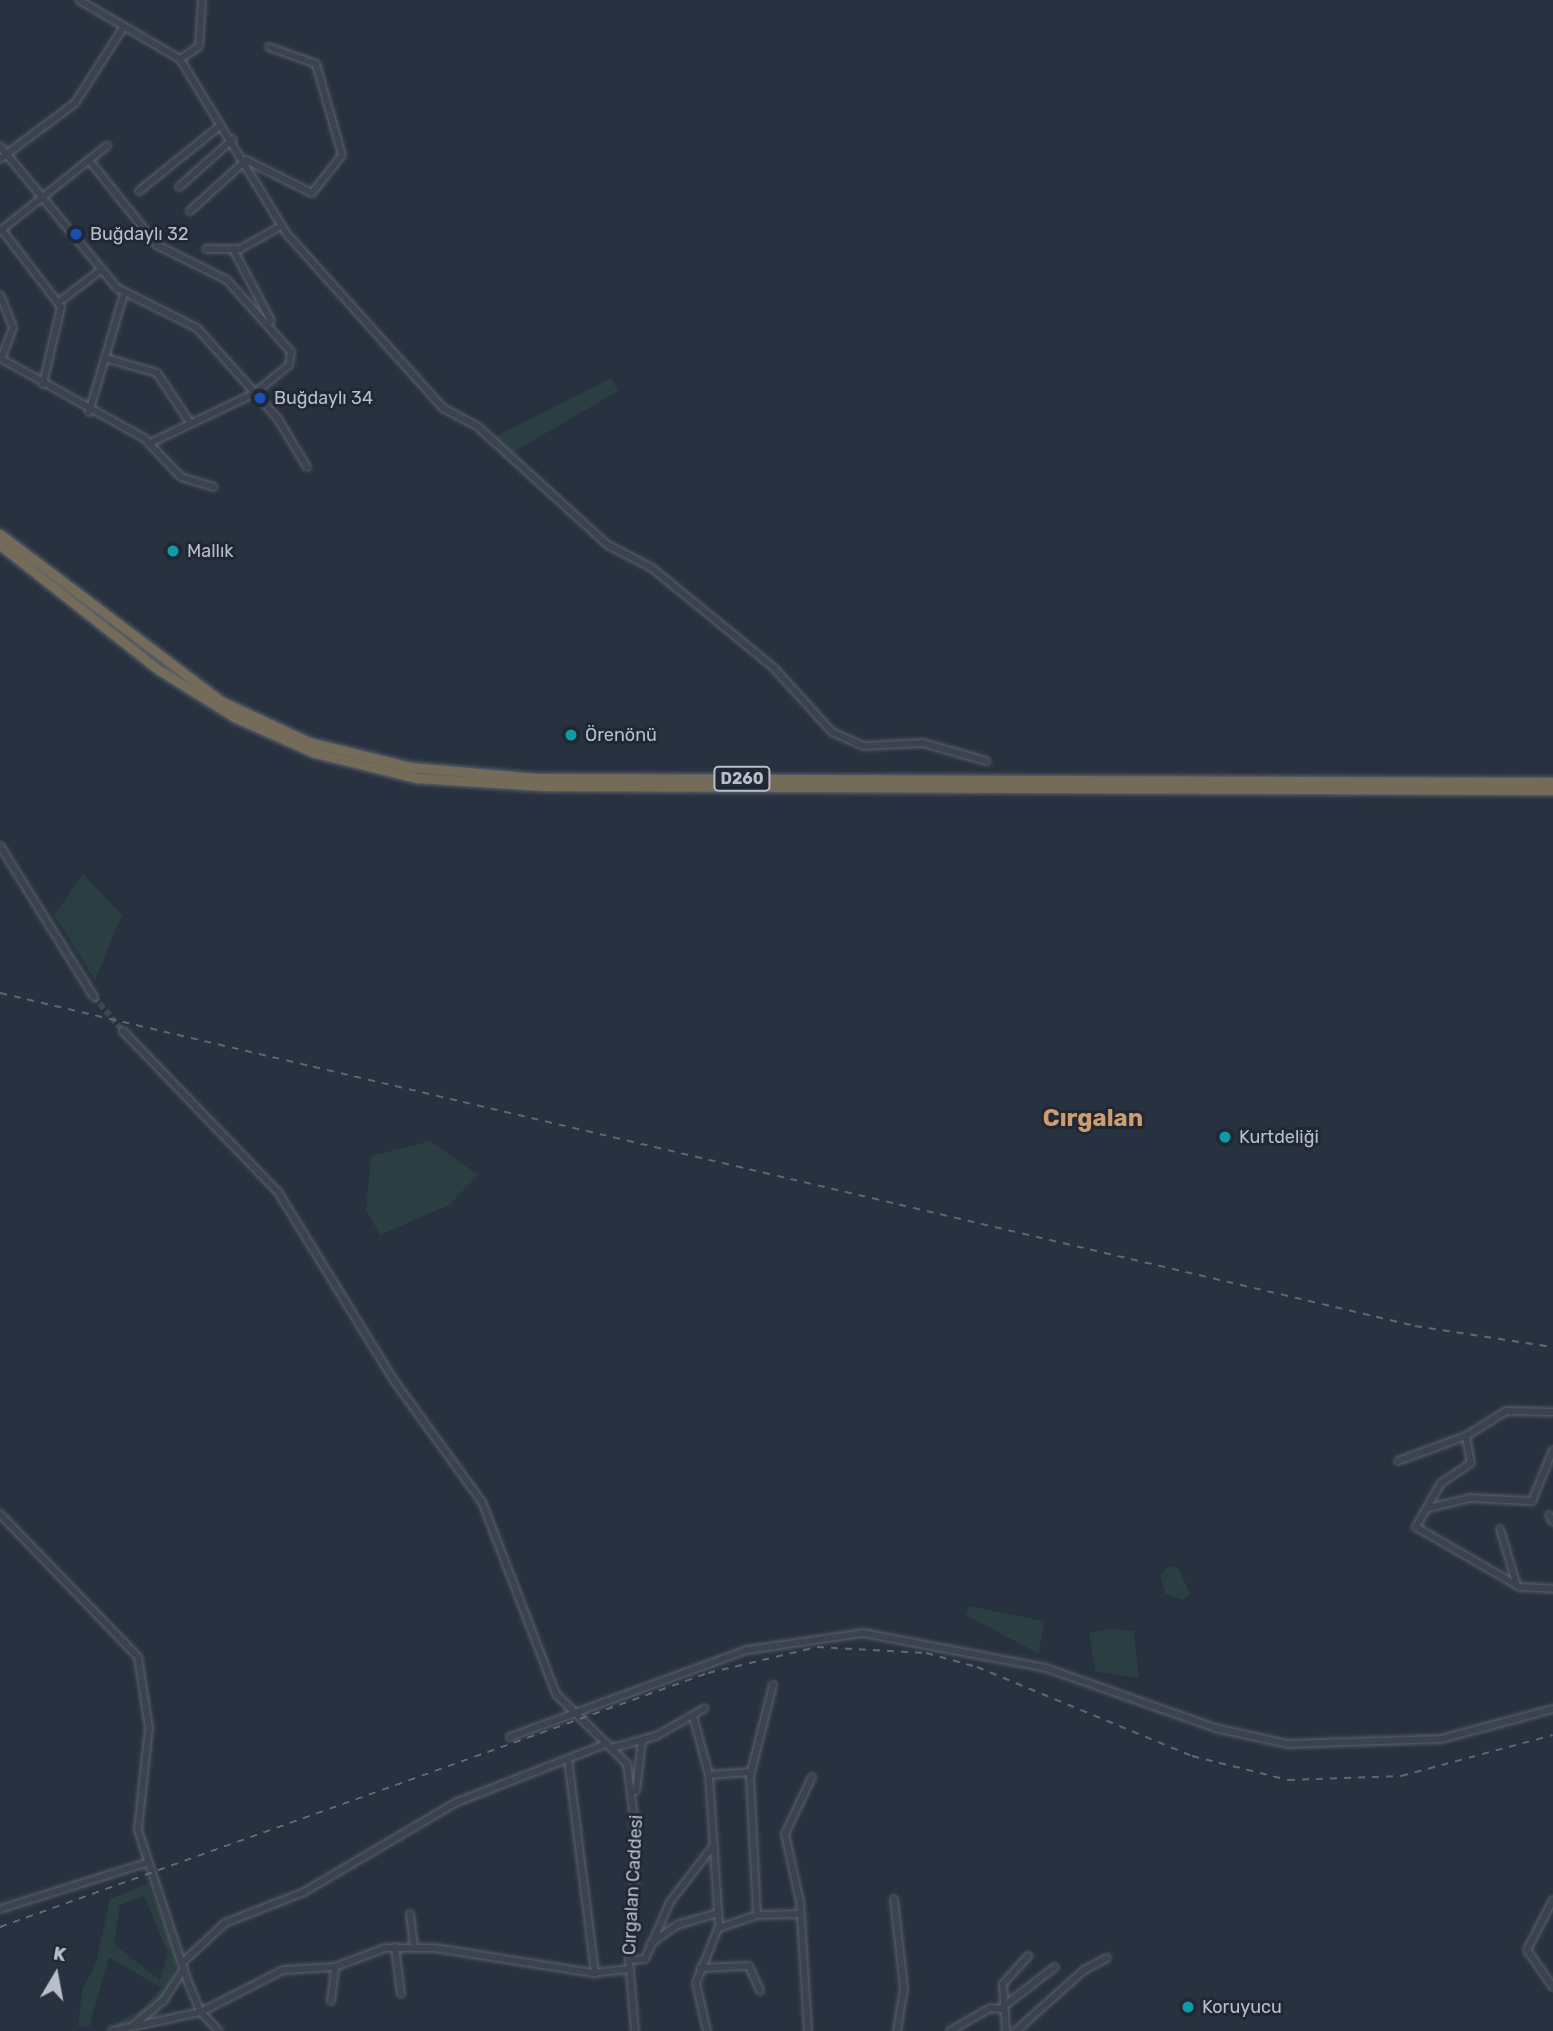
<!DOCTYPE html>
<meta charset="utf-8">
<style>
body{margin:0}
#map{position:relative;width:1553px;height:2031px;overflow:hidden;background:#28313f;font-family:Rubik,sans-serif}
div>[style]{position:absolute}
.green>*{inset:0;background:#2b3e41}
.minor-tunnel>*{height:6px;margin-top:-3px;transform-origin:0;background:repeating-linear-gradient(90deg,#3e4654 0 6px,transparent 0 9px)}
.roads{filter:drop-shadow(0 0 2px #5a616c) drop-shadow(0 0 2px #5a616c)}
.minor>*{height:6px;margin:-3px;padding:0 3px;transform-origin:3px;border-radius:3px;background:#3c434f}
.highway>*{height:9px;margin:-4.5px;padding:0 4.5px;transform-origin:4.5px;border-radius:4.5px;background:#746b59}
.rail>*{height:2px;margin-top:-1px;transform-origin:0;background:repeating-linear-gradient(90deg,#5e6775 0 7px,transparent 0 14px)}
.dots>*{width:19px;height:19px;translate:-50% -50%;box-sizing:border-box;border:4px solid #202834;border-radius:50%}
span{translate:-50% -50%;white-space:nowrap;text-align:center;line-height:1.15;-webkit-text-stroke:6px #202834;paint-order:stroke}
.shield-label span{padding:2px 5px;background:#202834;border:2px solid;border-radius:5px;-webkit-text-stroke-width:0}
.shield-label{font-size:16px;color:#b8bec9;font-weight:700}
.poi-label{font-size:18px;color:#b8bec9}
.left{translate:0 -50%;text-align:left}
.street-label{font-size:18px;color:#b8bec9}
.district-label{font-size:24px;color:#cd9c70;font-weight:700}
.north{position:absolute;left:21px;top:1940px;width:70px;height:70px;-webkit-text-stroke:5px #202834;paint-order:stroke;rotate:10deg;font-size:19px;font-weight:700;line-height:28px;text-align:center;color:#b8bec9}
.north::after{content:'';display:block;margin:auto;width:24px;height:32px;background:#b8bec9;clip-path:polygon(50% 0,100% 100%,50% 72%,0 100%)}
</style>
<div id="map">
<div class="green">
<div style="clip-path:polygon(611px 378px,618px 391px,512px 453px,494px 437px)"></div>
<div style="clip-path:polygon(83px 874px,122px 915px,95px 980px,54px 915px)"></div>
<div style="clip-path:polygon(430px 1141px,478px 1175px,449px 1205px,380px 1235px,366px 1210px,371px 1156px)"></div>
<div style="clip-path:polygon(1168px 1566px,1178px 1567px,1190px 1594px,1183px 1600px,1165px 1594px,1160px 1575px)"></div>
<div style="clip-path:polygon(970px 1606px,1044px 1621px,1039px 1654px,966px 1615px)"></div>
<div style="clip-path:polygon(1112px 1629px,1134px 1631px,1139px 1678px,1095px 1671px,1089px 1633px)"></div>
<div style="clip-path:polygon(evenodd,148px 1884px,178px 1960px,165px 1999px,119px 2029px,117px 2023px,143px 2008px,161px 1988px,109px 1957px,89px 2027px,78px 2026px,82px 1990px,96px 1963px,110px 1899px,148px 1884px,144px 1896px,168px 1954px,160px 1980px,114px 1944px,120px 1905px,144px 1896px)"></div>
</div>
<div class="minor-tunnel">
<div style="left:94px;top:997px;width:45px;rotate:49.5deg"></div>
</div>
<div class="roads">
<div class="minor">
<div style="left:79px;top:0;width:117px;rotate:30.3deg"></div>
<div style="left:180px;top:59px;width:205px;rotate:58.6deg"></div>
<div style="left:287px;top:234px;width:234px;rotate:48.1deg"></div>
<div style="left:443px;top:408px;width:38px;rotate:28deg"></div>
<div style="left:477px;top:426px;width:177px;rotate:42.3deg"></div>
<div style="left:608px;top:545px;width:50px;rotate:27.6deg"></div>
<div style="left:652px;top:568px;width:158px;rotate:39.3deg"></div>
<div style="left:774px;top:668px;width:86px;rotate:47.8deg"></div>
<div style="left:832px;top:732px;width:34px;rotate:24deg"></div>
<div style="left:863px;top:746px;width:60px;rotate:-2.9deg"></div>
<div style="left:923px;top:743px;width:66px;rotate:15.9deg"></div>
<div style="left:180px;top:59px;width:23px;rotate:-34deg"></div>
<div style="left:199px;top:46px;width:46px;rotate:-86.3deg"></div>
<div style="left:0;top:146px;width:184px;rotate:50.5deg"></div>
<div style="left:117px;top:288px;width:89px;rotate:26.6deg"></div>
<div style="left:197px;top:328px;width:122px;rotate:48.3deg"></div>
<div style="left:278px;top:419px;width:56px;rotate:58.9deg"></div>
<div style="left:0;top:159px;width:94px;rotate:-36.7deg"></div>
<div style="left:75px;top:103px;width:89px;rotate:-57.4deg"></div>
<div style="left:89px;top:160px;width:109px;rotate:51.3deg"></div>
<div style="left:157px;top:245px;width:78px;rotate:26.6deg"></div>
<div style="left:227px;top:280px;width:96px;rotate:48.4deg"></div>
<div style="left:291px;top:352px;width:13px;rotate:99deg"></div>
<div style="left:289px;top:365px;width:44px;rotate:140.5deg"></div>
<div style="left:255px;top:393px;width:116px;rotate:154.5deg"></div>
<div style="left:179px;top:187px;width:72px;rotate:-41.6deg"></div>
<div style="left:139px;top:191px;width:105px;rotate:-38.8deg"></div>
<div style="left:190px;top:211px;width:76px;rotate:-42.3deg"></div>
<div style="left:246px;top:160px;width:74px;rotate:26.6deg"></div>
<div style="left:312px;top:193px;width:48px;rotate:-51.7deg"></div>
<div style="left:342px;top:155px;width:95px;rotate:-105.9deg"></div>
<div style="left:316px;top:64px;width:50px;rotate:-160.1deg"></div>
<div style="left:2px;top:230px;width:97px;rotate:52.5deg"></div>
<div style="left:61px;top:307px;width:79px;rotate:103.2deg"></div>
<div style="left:0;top:231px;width:137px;rotate:-38.5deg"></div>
<div style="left:206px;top:249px;width:34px"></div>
<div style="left:240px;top:249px;width:47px;rotate:-29.3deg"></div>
<div style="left:234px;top:251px;width:79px;rotate:62.1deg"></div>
<div style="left:0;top:295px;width:35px;rotate:68deg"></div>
<div style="left:13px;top:328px;width:33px;rotate:111deg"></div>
<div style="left:59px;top:302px;width:53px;rotate:-37.3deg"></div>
<div style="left:0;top:358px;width:165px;rotate:29.1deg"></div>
<div style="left:144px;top:438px;width:54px;rotate:46.5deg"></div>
<div style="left:181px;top:477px;width:34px;rotate:17deg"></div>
<div style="left:105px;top:358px;width:54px;rotate:16.1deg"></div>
<div style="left:157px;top:373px;width:58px;rotate:56.3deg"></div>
<div style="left:89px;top:412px;width:123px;rotate:-73.5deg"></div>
<div style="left:0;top:846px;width:178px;rotate:58.1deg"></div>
<div style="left:123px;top:1031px;width:223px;rotate:46.1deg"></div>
<div style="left:278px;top:1192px;width:223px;rotate:58.4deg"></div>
<div style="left:395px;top:1382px;width:148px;rotate:54.1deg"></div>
<div style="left:482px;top:1502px;width:206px;rotate:68.9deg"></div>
<div style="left:556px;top:1694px;width:100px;rotate:44.6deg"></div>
<div style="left:627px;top:1764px;width:77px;rotate:82.5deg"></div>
<div style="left:637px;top:1840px;width:120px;rotate:93.8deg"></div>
<div style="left:629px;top:1960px;width:71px;rotate:85.2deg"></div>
<div style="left:1466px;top:1436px;width:27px;rotate:80deg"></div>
<div style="left:1471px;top:1463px;width:36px;rotate:146deg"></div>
<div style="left:1441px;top:1483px;width:51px;rotate:119.6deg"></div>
<div style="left:1416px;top:1527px;width:120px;rotate:30deg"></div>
<div style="left:1520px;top:1587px;width:33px;rotate:3deg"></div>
<div style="left:1398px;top:1461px;width:72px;rotate:-20.2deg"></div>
<div style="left:1466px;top:1436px;width:47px;rotate:-32deg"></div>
<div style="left:1506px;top:1411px;width:47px;rotate:1.2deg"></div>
<div style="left:1429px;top:1508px;width:42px;rotate:-13.7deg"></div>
<div style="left:1470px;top:1498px;width:62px;rotate:2.8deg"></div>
<div style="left:1532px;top:1501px;width:55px;rotate:-67.6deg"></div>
<div style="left:0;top:1514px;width:199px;rotate:46deg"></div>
<div style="left:138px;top:1657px;width:72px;rotate:81.2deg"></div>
<div style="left:149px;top:1728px;width:103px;rotate:96.2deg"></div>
<div style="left:138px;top:1830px;width:160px;rotate:71.8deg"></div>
<div style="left:188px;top:1982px;width:33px;rotate:67deg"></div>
<div style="left:201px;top:2012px;width:26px;rotate:47deg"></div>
<div style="left:1549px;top:1515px;width:8px;rotate:60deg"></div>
<div style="left:1500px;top:1529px;width:59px;rotate:73.4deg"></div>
<div style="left:693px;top:1716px;width:61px;rotate:74.8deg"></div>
<div style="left:709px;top:1775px;width:151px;rotate:86.2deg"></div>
<div style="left:719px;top:1926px;width:61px;rotate:112deg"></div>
<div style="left:696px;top:1983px;width:49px;rotate:77.1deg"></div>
<div style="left:510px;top:1737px;width:252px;rotate:-20.2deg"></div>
<div style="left:747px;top:1650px;width:117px;rotate:-8.3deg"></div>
<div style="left:863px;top:1633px;width:186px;rotate:10.8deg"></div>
<div style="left:1046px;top:1668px;width:179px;rotate:19.5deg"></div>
<div style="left:1215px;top:1728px;width:75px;rotate:12.4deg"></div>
<div style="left:1288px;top:1744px;width:153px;rotate:-1.9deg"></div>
<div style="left:1441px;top:1739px;width:116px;rotate:-15deg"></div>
<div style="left:612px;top:1748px;width:46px;rotate:-15.3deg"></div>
<div style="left:656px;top:1736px;width:56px;rotate:-29.7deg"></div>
<div style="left:568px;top:1759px;width:216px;rotate:82.8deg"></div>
<div style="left:709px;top:1775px;width:42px;rotate:-4.1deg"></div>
<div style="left:636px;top:1791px;width:50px;rotate:-83.2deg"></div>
<div style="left:894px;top:1899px;width:90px;rotate:83.6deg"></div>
<div style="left:904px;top:1988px;width:44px;rotate:99.2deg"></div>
<div style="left:1553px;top:1900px;width:56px;rotate:117.5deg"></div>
<div style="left:1527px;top:1950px;width:45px;rotate:54.9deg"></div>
<div style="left:0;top:1909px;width:153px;rotate:-17.5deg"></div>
<div style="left:410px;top:1914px;width:32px;rotate:83deg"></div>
<div style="left:757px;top:1915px;width:139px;rotate:-92.9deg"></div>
<div style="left:750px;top:1776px;width:94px;rotate:-75.8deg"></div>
<div style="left:719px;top:1928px;width:40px;rotate:-18.9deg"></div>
<div style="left:757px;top:1915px;width:44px;rotate:-1.3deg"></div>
<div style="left:650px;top:1944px;width:33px;rotate:-35deg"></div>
<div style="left:677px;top:1925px;width:43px;rotate:-16.3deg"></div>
<div style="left:395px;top:1947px;width:47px;rotate:82.7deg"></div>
<div style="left:629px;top:1960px;width:16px;rotate:-4deg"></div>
<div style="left:645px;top:1959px;width:62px;rotate:-66.3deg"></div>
<div style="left:670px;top:1902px;width:72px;rotate:-52.3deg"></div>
<div style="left:182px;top:1963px;width:59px;rotate:-42.9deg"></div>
<div style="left:225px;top:1923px;width:85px;rotate:-21.4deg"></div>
<div style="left:304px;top:1892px;width:178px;rotate:-30.5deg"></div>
<div style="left:457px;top:1802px;width:160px;rotate:-21.3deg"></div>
<div style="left:700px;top:1968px;width:49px;rotate:-2.3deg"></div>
<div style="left:749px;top:1966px;width:27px;rotate:66deg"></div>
<div style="left:331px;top:2001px;width:34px;rotate:-83deg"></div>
<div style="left:134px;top:2025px;width:38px;rotate:-40deg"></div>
<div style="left:163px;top:2001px;width:38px;rotate:-57deg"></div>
<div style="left:112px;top:2031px;width:91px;rotate:-12.1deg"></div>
<div style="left:201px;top:2012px;width:92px;rotate:-27.1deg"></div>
<div style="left:283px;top:1970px;width:52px;rotate:-3.3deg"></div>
<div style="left:335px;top:1967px;width:53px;rotate:-20.8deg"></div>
<div style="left:385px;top:1948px;width:50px"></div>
<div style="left:435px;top:1948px;width:159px;rotate:9deg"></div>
<div style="left:592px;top:1973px;width:37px;rotate:-6deg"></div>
<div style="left:808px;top:2031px;width:129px;rotate:-93.5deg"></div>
<div style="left:800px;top:1902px;width:70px;rotate:-102.4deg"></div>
<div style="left:785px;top:1834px;width:63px;rotate:-64.7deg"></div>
<div style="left:950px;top:2031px;width:46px;rotate:-29.9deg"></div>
<div style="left:990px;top:2008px;width:10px;rotate:6deg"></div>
<div style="left:1000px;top:2009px;width:69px;rotate:-37.4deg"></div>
<div style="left:1006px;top:2031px;width:47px;rotate:-93.7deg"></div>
<div style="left:1003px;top:1984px;width:38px;rotate:-48deg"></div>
<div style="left:1016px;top:2031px;width:91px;rotate:-41.9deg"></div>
<div style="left:1084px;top:1970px;width:26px;rotate:-28deg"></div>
</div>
<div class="highway">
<div style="left:0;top:534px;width:277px;rotate:37.1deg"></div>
<div style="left:221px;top:701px;width:97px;rotate:25deg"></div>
<div style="left:309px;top:742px;width:104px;rotate:13.9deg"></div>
<div style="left:410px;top:767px;width:126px;rotate:5deg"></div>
<div style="left:536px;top:778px;width:1017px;rotate:0.23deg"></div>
<div style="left:0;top:545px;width:202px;rotate:38.2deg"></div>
<div style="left:159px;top:670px;width:91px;rotate:31.9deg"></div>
<div style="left:236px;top:718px;width:86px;rotate:23.9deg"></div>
<div style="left:315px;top:753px;width:105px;rotate:13.8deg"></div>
<div style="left:417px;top:778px;width:127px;rotate:3.6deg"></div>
<div style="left:544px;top:786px;width:1009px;rotate:0.23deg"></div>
</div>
</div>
<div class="rail">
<div style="left:0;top:993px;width:1454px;rotate:13.24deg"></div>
<div style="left:1415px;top:1326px;width:140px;rotate:8.7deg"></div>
<div style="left:0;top:1927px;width:752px;rotate:-19.74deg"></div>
<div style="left:708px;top:1673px;width:112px;rotate:-13.4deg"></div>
<div style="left:817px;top:1647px;width:109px;rotate:3.2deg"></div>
<div style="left:926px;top:1653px;width:53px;rotate:15.4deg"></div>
<div style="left:977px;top:1667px;width:233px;rotate:22.5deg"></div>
<div style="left:1192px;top:1756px;width:99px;rotate:14deg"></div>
<div style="left:1288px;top:1780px;width:113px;rotate:-2deg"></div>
<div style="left:1401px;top:1776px;width:157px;rotate:-15.1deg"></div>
</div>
<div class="dots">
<div style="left:76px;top:234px;background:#1a4fb4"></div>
<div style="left:260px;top:398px;background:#1a4fb4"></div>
<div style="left:173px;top:551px;background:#0f9aa8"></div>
<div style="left:571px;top:735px;background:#0f9aa8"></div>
<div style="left:1225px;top:1137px;background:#0f9aa8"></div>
<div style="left:1188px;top:2007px;background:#0f9aa8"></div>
</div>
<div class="shield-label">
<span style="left:742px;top:779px">D260</span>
</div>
<div class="poi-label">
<span class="left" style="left:90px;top:234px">Buğdaylı 32</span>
<span class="left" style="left:274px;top:398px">Buğdaylı 34</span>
<span class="left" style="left:187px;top:551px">Mallık</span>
<span class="left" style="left:585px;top:735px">Örenönü</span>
<span class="left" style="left:1239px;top:1137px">Kurtdeliği</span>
<span class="left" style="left:1202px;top:2007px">Koruyucu</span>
</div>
<div class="street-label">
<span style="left:633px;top:1885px;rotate:-87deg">Cırgalan Caddesi</span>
</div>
<div class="district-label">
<span style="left:1093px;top:1119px">Cırgalan</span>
</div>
<div class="north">K</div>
</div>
